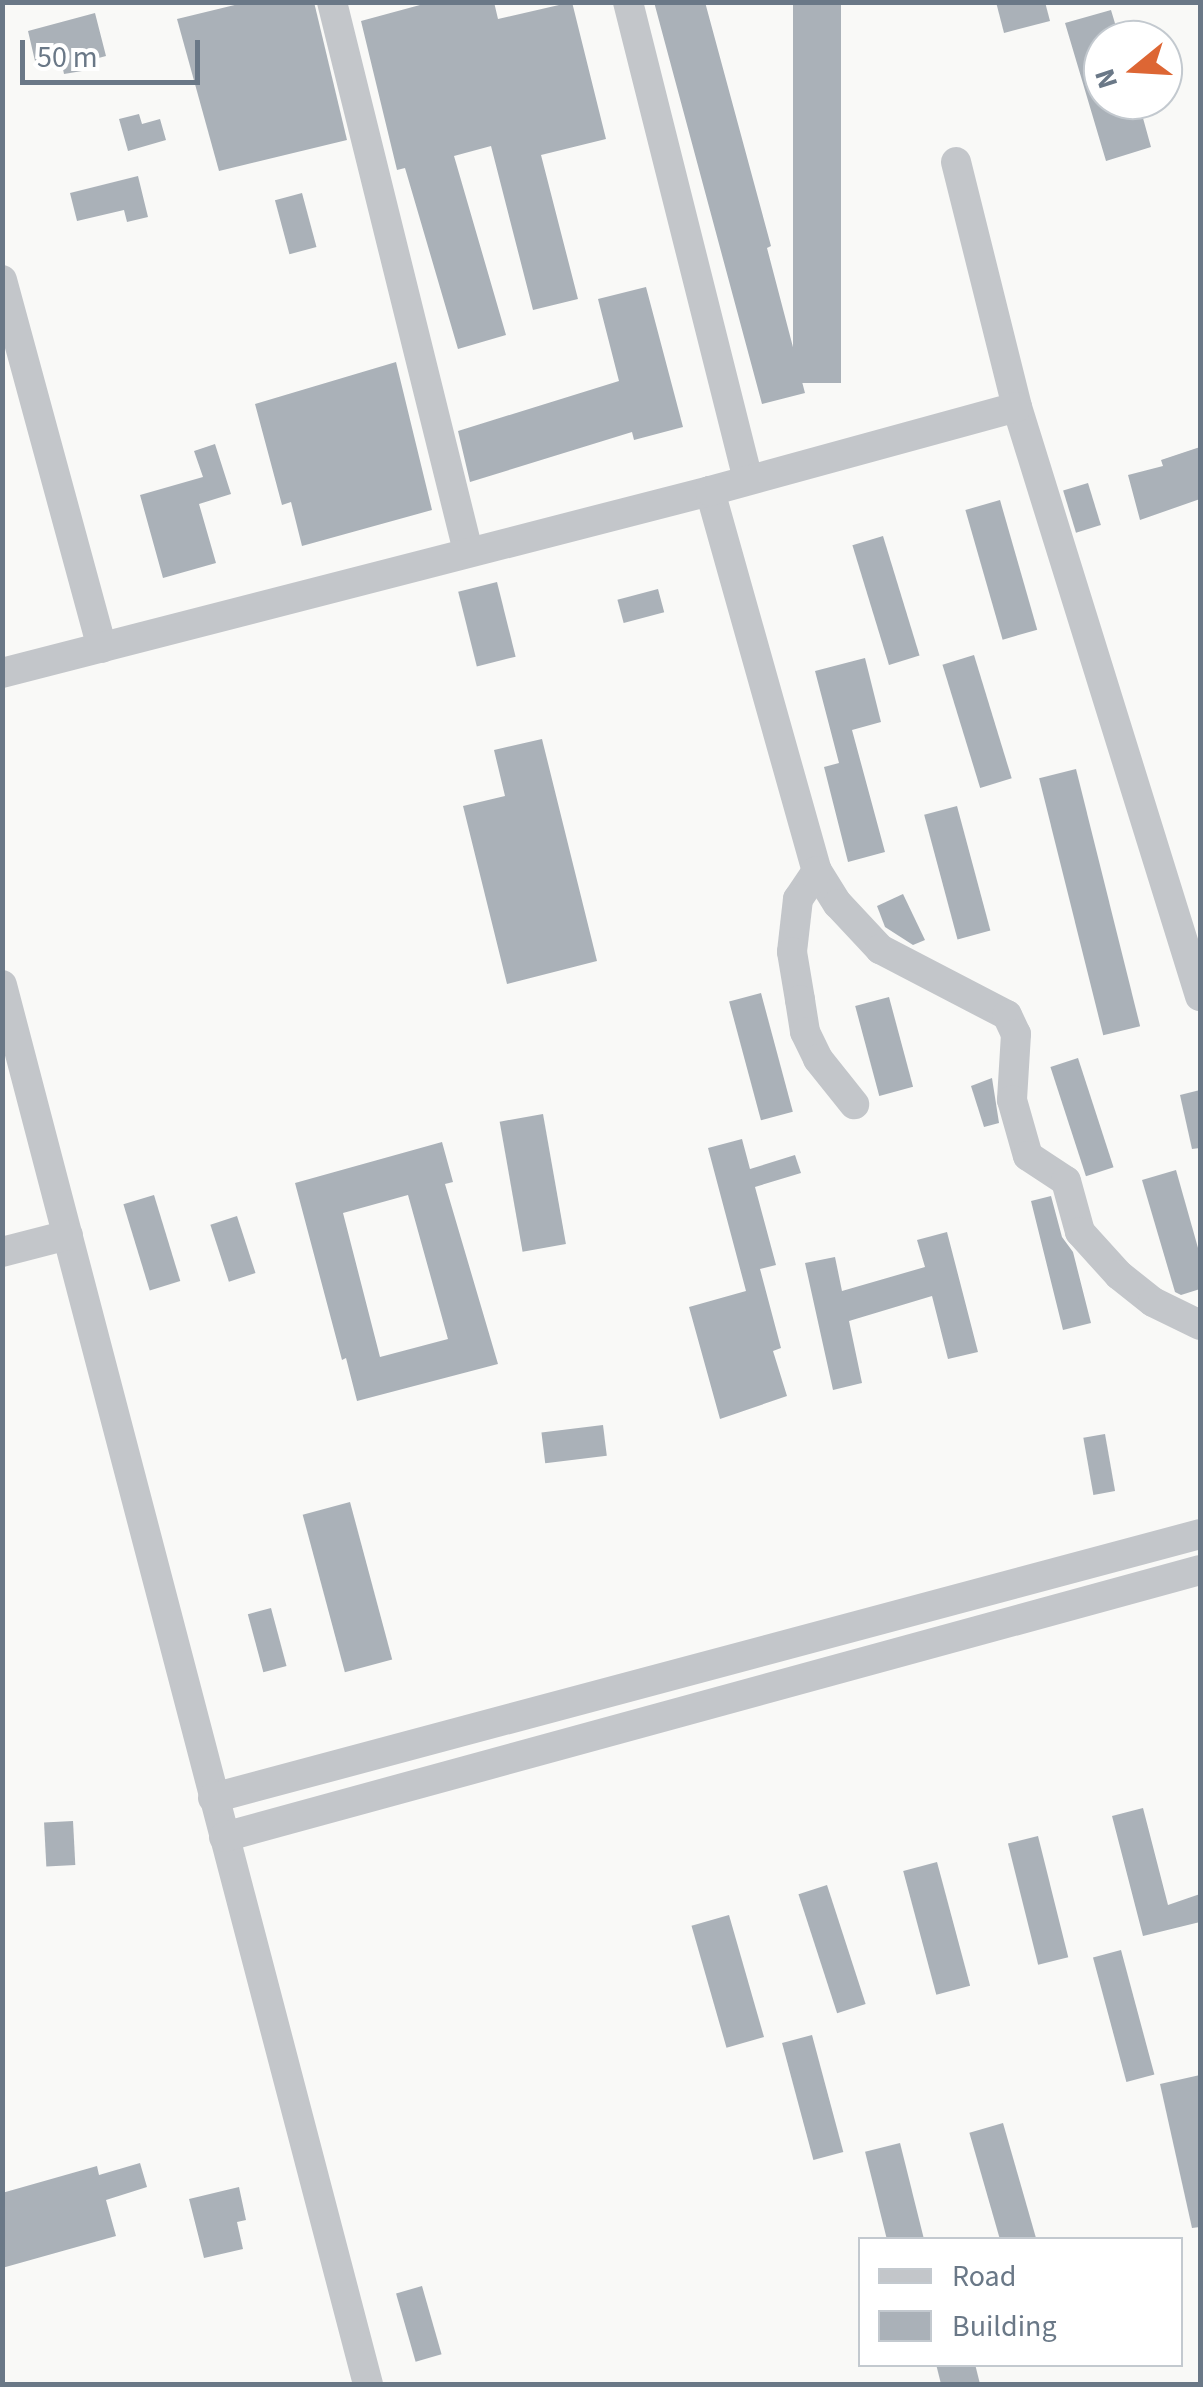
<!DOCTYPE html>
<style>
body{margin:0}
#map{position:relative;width:1203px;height:2387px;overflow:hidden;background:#f9f9f7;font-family:"Source Sans 3",sans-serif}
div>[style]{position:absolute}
.building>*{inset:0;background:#aab1b8;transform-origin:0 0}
.minor>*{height:30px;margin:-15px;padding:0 15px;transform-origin:15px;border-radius:15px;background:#c3c6ca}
span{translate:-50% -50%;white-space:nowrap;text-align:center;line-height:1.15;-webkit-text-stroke:10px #fff;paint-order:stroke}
.frame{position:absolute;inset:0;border:5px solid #6a7887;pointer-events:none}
.legend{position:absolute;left:858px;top:2237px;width:325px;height:130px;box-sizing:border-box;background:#fff;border:2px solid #c3c9cf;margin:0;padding:12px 18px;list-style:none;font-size:30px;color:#6a7887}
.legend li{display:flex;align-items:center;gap:20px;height:50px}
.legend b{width:50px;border:2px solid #c3c9cf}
.north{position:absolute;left:1083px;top:20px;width:100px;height:100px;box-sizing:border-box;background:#fff;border:2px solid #c3c9cf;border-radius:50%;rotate:252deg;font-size:28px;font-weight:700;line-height:40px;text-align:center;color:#6a7887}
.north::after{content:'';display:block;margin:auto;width:35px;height:45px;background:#dd6634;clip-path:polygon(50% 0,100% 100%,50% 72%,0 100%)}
.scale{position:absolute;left:20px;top:40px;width:180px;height:45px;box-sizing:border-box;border:5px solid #6a7887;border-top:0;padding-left:12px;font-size:30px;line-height:35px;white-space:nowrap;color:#6a7887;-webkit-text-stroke:8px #fff;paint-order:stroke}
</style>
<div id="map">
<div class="building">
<div style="clip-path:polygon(247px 2px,314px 2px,347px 140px,219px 171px,177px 19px)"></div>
<div style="clip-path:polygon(431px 2px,494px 2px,498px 19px,572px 2px,606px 139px,541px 155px,578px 299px,533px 310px,491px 146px,454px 156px,506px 335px,458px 349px,405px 168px,397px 170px,361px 21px)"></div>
<div style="clip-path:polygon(654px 2px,705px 2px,771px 246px,767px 248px,805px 393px,762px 404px)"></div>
<div style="left:793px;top:2px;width:48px;height:381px"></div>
<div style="clip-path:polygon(996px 2px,1045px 2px,1050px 21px,1004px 33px)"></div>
<div style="clip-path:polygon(1111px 10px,1120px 40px,1103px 40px,1103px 100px,1138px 100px,1151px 147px,1106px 161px,1065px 23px)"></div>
<div style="clip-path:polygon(95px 13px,106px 56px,80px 63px,82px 71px,64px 74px,60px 55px,35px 61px,28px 31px)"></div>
<div style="clip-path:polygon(139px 114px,142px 124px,160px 119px,166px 140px,128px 151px,119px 119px)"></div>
<div style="clip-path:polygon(138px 176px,148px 217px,127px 222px,124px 210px,77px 221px,70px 193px)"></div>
<div style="left:302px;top:193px;width:56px;height:28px;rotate:75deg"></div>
<div style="clip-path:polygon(646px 287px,683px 427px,634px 440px,632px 432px,470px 482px,458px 431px,619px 381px,598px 299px)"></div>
<div style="clip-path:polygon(396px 362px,432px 510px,302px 546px,291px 502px,282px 505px,255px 404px)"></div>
<div style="clip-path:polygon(215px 444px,231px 494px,199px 504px,216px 563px,163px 578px,140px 495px,203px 477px,194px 451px)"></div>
<div style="clip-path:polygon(1200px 447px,1200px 499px,1140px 520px,1128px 475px,1163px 466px,1161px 460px)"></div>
<div style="left:1088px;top:483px;width:44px;height:26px;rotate:73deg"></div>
<div style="left:1000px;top:500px;width:135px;height:36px;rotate:74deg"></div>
<div style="left:883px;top:536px;width:125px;height:32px;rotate:73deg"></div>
<div style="left:497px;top:582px;width:77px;height:40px;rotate:76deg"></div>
<div style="left:658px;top:589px;width:24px;height:42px;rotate:75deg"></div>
<div style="left:974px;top:655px;width:129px;height:33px;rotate:73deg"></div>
<div style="clip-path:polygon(865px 658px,881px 722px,852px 730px,885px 852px,848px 862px,824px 767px,839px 763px,815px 671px)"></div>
<div style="clip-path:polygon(542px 739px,597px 961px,507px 984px,463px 806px,505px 796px,494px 750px)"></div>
<div style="left:1076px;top:769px;width:265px;height:38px;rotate:76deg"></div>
<div style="left:957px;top:806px;width:129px;height:34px;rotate:75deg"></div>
<div style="clip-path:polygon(903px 894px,925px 940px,913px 945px,885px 927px,877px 906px)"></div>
<div style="left:761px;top:993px;width:123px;height:33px;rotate:75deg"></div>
<div style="left:889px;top:997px;width:93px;height:35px;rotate:75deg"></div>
<div style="left:1078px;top:1058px;width:115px;height:29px;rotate:72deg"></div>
<div style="clip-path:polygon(992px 1078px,999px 1123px,984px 1127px,971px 1086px)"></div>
<div style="clip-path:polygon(1200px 1090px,1200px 1148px,1192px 1149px,1180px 1095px)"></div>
<div style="left:543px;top:1114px;width:132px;height:44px;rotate:80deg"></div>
<div style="clip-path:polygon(742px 1139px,750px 1169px,795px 1155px,801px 1173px,755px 1187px,776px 1265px,760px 1269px,781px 1348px,773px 1351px,787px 1396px,720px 1419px,689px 1307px,746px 1291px,708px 1148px)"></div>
<div style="clip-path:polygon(evenodd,442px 1142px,453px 1182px,445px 1184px,498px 1364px,357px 1401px,346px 1358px,342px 1360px,295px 1183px,442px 1142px,408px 1195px,448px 1339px,380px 1357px,343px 1213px,408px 1195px)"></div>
<div style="clip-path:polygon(1176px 1170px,1200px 1255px,1200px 1289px,1181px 1295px,1175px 1292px,1142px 1180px)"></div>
<div style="left:154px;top:1195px;width:90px;height:32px;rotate:73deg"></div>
<div style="clip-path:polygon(1051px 1196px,1062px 1237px,1073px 1252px,1091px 1323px,1063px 1330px,1031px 1201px)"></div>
<div style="left:237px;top:1216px;width:60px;height:28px;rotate:72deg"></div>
<div style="clip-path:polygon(947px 1232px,978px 1352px,948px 1359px,932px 1296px,849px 1321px,862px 1383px,833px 1390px,805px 1263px,835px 1257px,842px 1291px,925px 1267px,917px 1240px)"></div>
<div style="left:603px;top:1425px;width:31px;height:62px;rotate:83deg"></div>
<div style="left:1105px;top:1434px;width:58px;height:22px;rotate:80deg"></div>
<div style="left:350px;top:1502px;width:163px;height:49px;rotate:75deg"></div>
<div style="left:271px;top:1608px;width:60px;height:24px;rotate:75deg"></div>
<div style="clip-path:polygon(1143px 1808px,1168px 1905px,1200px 1894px,1200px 1922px,1143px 1936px,1112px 1816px)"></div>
<div style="left:73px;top:1821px;width:44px;height:29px;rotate:87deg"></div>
<div style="left:1038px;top:1836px;width:125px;height:31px;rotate:76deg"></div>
<div style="left:937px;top:1862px;width:128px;height:35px;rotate:75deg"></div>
<div style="left:827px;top:1885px;width:125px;height:30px;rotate:72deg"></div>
<div style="left:729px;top:1915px;width:127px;height:39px;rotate:74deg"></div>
<div style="left:1121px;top:1950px;width:129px;height:29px;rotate:75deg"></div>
<div style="left:812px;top:2035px;width:121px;height:31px;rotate:75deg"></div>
<div style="clip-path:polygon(1200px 2075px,1200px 2227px,1192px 2228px,1160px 2084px)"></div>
<div style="left:1003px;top:2123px;width:122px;height:35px;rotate:74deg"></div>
<div style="left:900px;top:2143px;width:100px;height:36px;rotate:76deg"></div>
<div style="clip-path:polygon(140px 2163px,147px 2187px,106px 2200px,116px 2236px,2px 2268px,2px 2193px,97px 2166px,99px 2175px)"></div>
<div style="clip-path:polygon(239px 2187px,246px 2220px,237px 2222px,243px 2249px,204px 2258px,189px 2199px)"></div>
<div style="left:422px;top:2286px;width:71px;height:27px;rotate:74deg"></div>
<div style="clip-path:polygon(936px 2364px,975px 2364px,980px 2384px,941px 2384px)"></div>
</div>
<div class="minor">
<div style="left:332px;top:2px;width:566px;rotate:76.09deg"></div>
<div style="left:628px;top:2px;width:491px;rotate:75.9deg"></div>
<div style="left:956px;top:162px;width:252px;rotate:76deg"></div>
<div style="left:1017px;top:407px;width:617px;rotate:72.74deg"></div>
<div style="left:2px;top:280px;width:381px;rotate:74.8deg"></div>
<div style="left:710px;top:491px;width:395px;rotate:74.3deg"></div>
<div style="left:817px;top:871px;width:39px;rotate:58deg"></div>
<div style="left:838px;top:904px;width:62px;rotate:47deg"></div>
<div style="left:880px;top:949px;width:143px;rotate:27.5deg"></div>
<div style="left:1007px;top:1015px;width:21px;rotate:65deg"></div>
<div style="left:1016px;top:1034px;width:66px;rotate:93.5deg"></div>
<div style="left:1012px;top:1100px;width:58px;rotate:74.1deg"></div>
<div style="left:1028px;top:1156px;width:45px;rotate:33.3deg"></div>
<div style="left:1066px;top:1181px;width:53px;rotate:74.6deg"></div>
<div style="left:1080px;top:1232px;width:58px;rotate:47.8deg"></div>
<div style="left:1119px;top:1275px;width:43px;rotate:38.5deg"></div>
<div style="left:1153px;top:1302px;width:52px;rotate:26.1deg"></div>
<div style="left:2px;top:673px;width:731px;rotate:-14.42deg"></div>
<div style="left:710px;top:491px;width:318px;rotate:-15.3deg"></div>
<div style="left:817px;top:871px;width:34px;rotate:124deg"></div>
<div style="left:798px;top:899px;width:53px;rotate:96.5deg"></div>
<div style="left:792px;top:952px;width:49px;rotate:80.5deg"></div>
<div style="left:800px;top:1000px;width:32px;rotate:81deg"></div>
<div style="left:805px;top:1032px;width:30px;rotate:64deg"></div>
<div style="left:818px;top:1059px;width:58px;rotate:51.3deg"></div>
<div style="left:2px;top:985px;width:1446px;rotate:75.34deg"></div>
<div style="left:2px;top:1252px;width:68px;rotate:-14.4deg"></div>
<div style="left:213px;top:1798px;width:1022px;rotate:-14.97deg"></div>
<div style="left:224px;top:1837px;width:1012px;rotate:-15.3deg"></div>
</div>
<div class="frame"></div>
<ul class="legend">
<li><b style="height:12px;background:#c3c6ca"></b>Road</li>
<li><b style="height:28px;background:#aab1b8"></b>Building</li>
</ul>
<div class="north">N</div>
<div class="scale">50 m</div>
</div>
